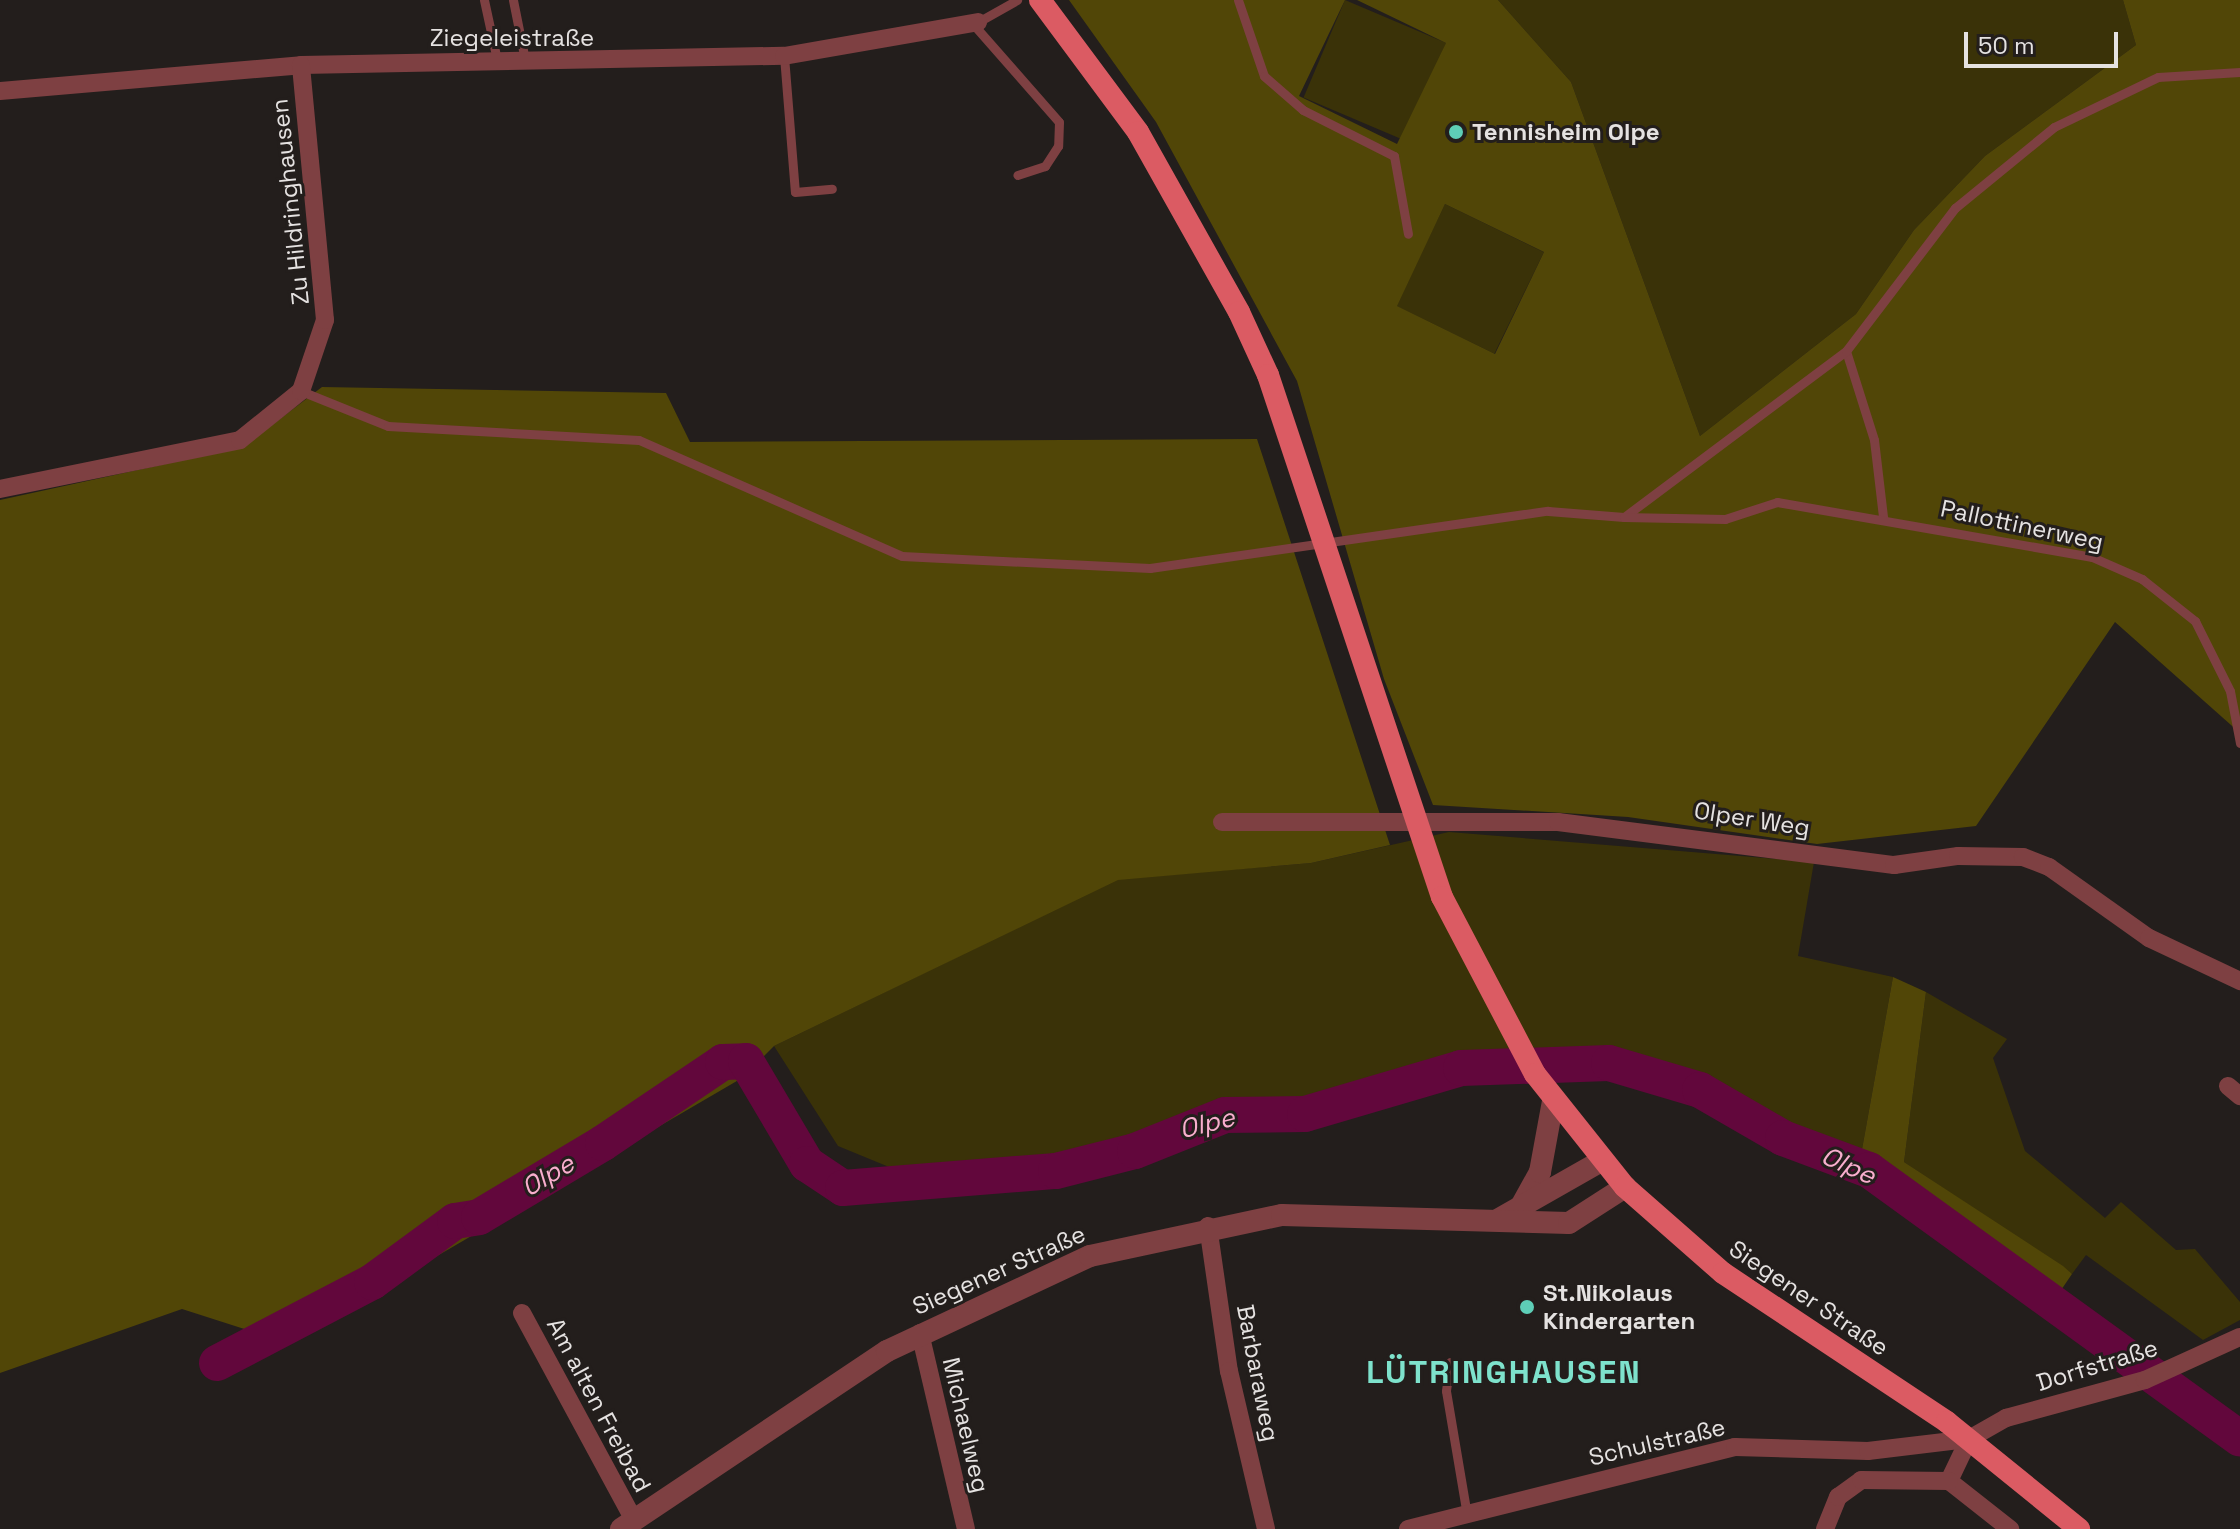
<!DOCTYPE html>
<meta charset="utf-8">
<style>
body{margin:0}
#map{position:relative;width:2240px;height:1529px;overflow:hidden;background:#231e1c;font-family:"Space Grotesk",sans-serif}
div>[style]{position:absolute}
.green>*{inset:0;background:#3a3208;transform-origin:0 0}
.forest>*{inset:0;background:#514607}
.river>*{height:36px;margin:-18px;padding:0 18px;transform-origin:18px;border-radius:18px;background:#62073c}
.service>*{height:9px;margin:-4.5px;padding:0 4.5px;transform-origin:4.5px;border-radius:4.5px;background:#7e4042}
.minor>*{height:18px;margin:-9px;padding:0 9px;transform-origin:9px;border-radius:9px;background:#7e4042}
.tertiary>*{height:22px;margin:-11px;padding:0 11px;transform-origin:11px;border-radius:11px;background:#7e4042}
.primary>*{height:22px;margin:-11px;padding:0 11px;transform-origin:11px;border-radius:11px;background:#db5b63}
.dots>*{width:22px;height:22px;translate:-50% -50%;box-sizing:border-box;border:4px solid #231e1c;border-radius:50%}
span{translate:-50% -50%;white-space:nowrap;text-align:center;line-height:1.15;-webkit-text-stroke:6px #231e1c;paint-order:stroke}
.street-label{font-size:24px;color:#e5e2e1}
.poi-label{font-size:24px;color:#e5e2e1;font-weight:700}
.left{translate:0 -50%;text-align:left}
.water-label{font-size:26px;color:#f9aece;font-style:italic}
.district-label{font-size:32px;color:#7ee2cc;font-weight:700;letter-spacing:2px}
.scale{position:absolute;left:1964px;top:32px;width:154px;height:36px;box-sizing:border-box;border:4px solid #e5e2e1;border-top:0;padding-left:10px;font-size:24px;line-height:28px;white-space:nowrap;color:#e5e2e1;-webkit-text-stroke:6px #231e1c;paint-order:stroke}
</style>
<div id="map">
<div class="green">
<div style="left:1345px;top:0;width:110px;height:106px;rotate:23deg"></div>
<div style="clip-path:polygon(1498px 0,2123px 0,2136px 45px,1985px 156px,1914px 230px,1856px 314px,1700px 436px,1571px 82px)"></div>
<div style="left:1445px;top:204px;width:110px;height:113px;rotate:26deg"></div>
<div style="clip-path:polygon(1449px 832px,1814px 862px,1798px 956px,1893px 977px,1861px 1155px,1789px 1133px,1707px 1081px,1611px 1055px,1460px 1060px,1313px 1103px,1188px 1114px,1136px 1142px,1067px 1158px,894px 1169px,838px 1146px,774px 1046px,1118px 879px,1311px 863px)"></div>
<div style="clip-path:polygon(1926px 992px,2007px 1039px,1993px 1058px,2025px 1151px,2105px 1218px,2121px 1202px,2176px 1250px,2195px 1249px,2240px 1302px,2240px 1320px,2203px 1340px,2086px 1255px,2072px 1274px,1904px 1162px)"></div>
</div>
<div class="forest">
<div style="clip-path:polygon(evenodd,1069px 0,1345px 0,1299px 96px,1397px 144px,1446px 43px,1357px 0,1498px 0,1571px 82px,1700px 436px,1856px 314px,1914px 230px,1985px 156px,2136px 45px,2123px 0,2240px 0,2240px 733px,2115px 622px,1976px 826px,1817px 844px,1628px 817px,1433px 805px,1384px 679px,1297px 381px,1156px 122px,1069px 0,1445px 204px,1544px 252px,1495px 354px,1397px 306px,1445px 204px)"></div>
<div style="clip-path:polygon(322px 387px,666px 393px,690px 442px,1257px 439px,1390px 845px,1311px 863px,1118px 880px,774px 1046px,742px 1078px,288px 1343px,182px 1309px,0 1373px,0 500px,243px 447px)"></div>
<div style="clip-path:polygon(1893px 977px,1926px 992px,1904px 1162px,2063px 1266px,2072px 1274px,2057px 1296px,1861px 1155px)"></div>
</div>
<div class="river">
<div style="left:217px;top:1363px;width:175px;rotate:-27.6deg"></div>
<div style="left:372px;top:1282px;width:103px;rotate:-36.3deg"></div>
<div style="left:455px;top:1221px;width:24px;rotate:-9deg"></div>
<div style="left:479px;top:1217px;width:144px;rotate:-30.8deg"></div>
<div style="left:603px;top:1143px;width:145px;rotate:-34deg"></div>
<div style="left:723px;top:1062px;width:23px;rotate:-2deg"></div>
<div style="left:746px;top:1061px;width:120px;rotate:59.4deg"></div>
<div style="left:807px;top:1164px;width:43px;rotate:33.7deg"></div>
<div style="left:843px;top:1188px;width:214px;rotate:-4.6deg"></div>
<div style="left:1056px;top:1171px;width:81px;rotate:-14.2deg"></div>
<div style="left:1135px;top:1151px;width:97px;rotate:-21.8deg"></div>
<div style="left:1225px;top:1115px;width:80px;rotate:-0.7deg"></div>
<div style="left:1305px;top:1114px;width:163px;rotate:-16.4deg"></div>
<div style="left:1461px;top:1068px;width:148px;rotate:-1.9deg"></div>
<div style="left:1609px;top:1063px;width:95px;rotate:16.5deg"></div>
<div style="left:1700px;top:1090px;width:96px;rotate:30deg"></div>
<div style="left:1783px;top:1138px;width:92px;rotate:20.4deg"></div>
<div style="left:1869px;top:1170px;width:458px;rotate:35.9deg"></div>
</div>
<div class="service">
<div style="left:484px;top:0;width:61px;rotate:77.8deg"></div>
<div style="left:513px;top:0;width:61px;rotate:78.7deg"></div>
<div style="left:1238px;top:0;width:80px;rotate:71.1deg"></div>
<div style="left:1264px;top:76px;width:52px;rotate:41.1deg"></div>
<div style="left:1303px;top:110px;width:102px;rotate:26.8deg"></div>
<div style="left:1394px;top:156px;width:79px;rotate:79.8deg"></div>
<div style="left:978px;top:22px;width:45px;rotate:-29.4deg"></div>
<div style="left:973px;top:24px;width:130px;rotate:48.7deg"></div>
<div style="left:1059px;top:122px;width:24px;rotate:92deg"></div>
<div style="left:1058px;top:146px;width:24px;rotate:123deg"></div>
<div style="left:1045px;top:166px;width:29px;rotate:162deg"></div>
<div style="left:784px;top:56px;width:136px;rotate:85.4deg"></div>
<div style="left:795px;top:192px;width:37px;rotate:-5deg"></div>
<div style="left:1846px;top:351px;width:93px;rotate:72.5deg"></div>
<div style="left:1874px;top:440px;width:78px;rotate:83.3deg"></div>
<div style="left:301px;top:391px;width:94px;rotate:21.9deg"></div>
<div style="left:388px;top:426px;width:251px;rotate:3.2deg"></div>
<div style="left:639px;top:440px;width:287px;rotate:23.8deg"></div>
<div style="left:902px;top:556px;width:248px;rotate:2.8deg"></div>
<div style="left:1150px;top:568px;width:402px;rotate:-8.2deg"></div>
<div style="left:1548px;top:511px;width:76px;rotate:4.5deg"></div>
<div style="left:1624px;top:517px;width:277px;rotate:-36.8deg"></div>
<div style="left:1846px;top:351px;width:180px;rotate:-52.7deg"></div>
<div style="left:1955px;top:208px;width:128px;rotate:-39.3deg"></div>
<div style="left:2054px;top:127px;width:115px;rotate:-25.7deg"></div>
<div style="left:2158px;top:77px;width:82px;rotate:-3.5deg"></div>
<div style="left:1624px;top:517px;width:101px;rotate:1.1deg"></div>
<div style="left:1725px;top:519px;width:55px;rotate:-18.1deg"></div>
<div style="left:1777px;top:502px;width:320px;rotate:9.9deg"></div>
<div style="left:2092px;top:557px;width:55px;rotate:23.7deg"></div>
<div style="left:2142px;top:579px;width:68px;rotate:38.4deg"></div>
<div style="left:2195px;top:621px;width:78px;rotate:63.4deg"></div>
<div style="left:2230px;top:691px;width:53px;rotate:79.1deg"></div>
<div style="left:1450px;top:1362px;width:29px;rotate:98deg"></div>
<div style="left:1446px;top:1391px;width:126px;rotate:80.4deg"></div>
</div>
<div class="minor">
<div style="left:0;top:91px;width:302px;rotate:-4.9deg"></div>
<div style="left:301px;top:65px;width:483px;rotate:-1.1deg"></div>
<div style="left:784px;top:56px;width:197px;rotate:-9.9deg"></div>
<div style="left:0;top:489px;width:245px;rotate:-11.5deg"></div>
<div style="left:240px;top:440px;width:78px;rotate:-38.8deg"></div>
<div style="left:301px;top:391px;width:75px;rotate:-71.3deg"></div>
<div style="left:325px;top:320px;width:256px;rotate:-95.4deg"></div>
<div style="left:1222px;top:822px;width:336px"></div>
<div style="left:1558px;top:822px;width:339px;rotate:7.3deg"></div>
<div style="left:1894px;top:865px;width:65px;rotate:-8deg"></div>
<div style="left:1958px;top:856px;width:65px;rotate:0.9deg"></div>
<div style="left:2023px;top:857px;width:28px;rotate:21deg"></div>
<div style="left:2049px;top:867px;width:123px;rotate:35.4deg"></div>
<div style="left:2149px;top:938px;width:101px;rotate:25.3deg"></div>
<div style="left:2228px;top:1086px;width:16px;rotate:40deg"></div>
<div style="left:1208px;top:1226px;width:147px;rotate:81.8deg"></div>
<div style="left:1229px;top:1371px;width:162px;rotate:76.8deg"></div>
<div style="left:522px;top:1313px;width:235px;rotate:61.6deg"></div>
<div style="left:920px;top:1333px;width:201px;rotate:76.8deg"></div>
<div style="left:1969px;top:1439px;width:47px;rotate:115.5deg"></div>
<div style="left:1949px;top:1481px;width:78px;rotate:38.2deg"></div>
<div style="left:1408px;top:1529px;width:337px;rotate:-14.1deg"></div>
<div style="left:1735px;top:1447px;width:133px;rotate:1.7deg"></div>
<div style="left:1868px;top:1451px;width:102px;rotate:-6.8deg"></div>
<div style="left:1969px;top:1439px;width:43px;rotate:-29.6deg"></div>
<div style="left:2006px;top:1418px;width:144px;rotate:-15.3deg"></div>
<div style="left:2145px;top:1380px;width:104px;rotate:-24.4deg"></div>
<div style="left:1825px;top:1529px;width:35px;rotate:-68deg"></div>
<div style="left:1838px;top:1497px;width:29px;rotate:-36deg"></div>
<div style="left:1861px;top:1480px;width:88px;rotate:0.7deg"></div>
</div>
<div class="tertiary">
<div style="left:1520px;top:1208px;width:41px;rotate:-60.9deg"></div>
<div style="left:1540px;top:1172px;width:72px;rotate:-79.6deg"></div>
<div style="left:1499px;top:1219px;width:117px;rotate:-29.6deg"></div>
<div style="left:621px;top:1529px;width:320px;rotate:-33.8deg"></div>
<div style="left:887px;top:1351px;width:224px;rotate:-25.1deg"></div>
<div style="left:1090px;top:1256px;width:196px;rotate:-12.1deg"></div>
<div style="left:1282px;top:1215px;width:287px;rotate:1.6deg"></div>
<div style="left:1569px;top:1223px;width:67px;rotate:-32.7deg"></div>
</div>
<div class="primary">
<div style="left:1040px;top:0;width:164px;rotate:53.4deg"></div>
<div style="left:1138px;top:132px;width:206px;rotate:60.7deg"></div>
<div style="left:1239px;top:312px;width:69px;rotate:65.3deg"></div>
<div style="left:1268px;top:375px;width:550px;rotate:71.57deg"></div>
<div style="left:1442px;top:897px;width:200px;rotate:62.3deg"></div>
<div style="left:1535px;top:1074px;width:144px;rotate:51.5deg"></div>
<div style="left:1625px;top:1187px;width:130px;rotate:41.3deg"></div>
<div style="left:1723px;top:1273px;width:269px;rotate:33.6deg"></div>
<div style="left:1947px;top:1422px;width:170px;rotate:39deg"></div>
</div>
<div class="dots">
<div style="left:1456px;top:132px;background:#5eceb7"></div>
<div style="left:1527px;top:1307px;background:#5eceb7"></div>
</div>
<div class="street-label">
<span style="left:512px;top:38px">Ziegeleistraße</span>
<span style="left:290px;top:202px;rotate:-96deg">Zu Hildringhausen</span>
<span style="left:2022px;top:525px;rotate:12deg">Pallottinerweg</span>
<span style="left:1752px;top:819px;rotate:9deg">Olper Weg</span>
<span style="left:999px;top:1270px;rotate:-24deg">Siegener Straße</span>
<span style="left:1809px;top:1298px;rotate:34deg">Siegener Straße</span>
<span style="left:2097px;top:1365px;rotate:-17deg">Dorfstraße</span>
<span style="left:1258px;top:1373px;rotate:79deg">Barbaraweg</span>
<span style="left:599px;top:1405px;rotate:62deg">Am alten Freibad</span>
<span style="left:966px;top:1425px;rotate:77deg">Michaelweg</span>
<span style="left:1657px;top:1442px;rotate:-13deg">Schulstraße</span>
</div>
<div class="poi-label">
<span class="left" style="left:1472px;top:132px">Tennisheim Olpe</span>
<span class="left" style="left:1543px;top:1307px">St.Nikolaus<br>Kindergarten</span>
</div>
<div class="water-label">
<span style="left:1207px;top:1124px;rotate:-14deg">Olpe</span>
<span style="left:1848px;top:1166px;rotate:24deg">Olpe</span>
<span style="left:548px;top:1176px;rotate:-31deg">Olpe</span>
</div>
<div class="district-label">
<span style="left:1504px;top:1372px">LÜTRINGHAUSEN</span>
</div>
<div class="scale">50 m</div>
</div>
